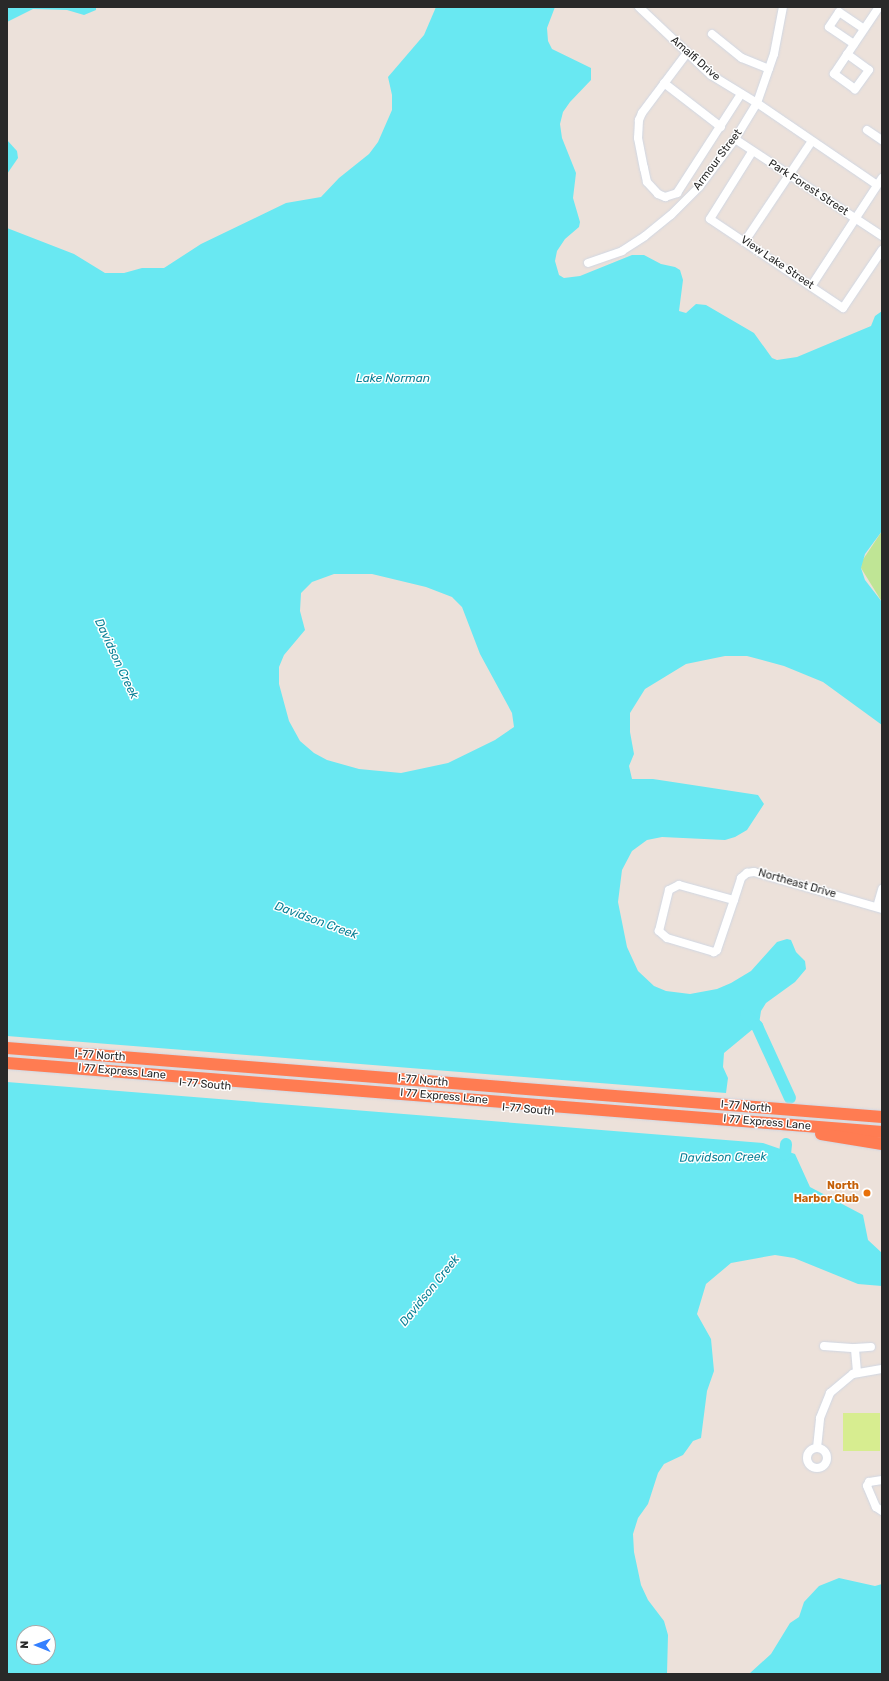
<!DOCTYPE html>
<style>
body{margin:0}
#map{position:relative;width:889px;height:1681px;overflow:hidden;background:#ece1da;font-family:Rubik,sans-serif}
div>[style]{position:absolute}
.green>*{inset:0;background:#bfe595}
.pitch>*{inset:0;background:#d7ed90;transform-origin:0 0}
.water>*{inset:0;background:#69e8f2}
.river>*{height:12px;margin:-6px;padding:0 6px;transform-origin:6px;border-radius:6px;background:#69e8f2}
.roads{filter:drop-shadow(0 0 1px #d0d7e3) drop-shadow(0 0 1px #d0d7e3)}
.minor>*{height:8px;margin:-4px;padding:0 4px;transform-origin:4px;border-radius:4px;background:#fff}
.minor>.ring{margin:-4px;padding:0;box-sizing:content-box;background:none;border:8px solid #fff;border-radius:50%}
.highway>*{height:12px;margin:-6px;padding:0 6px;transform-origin:6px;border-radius:6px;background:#ff7c52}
.dots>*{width:11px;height:11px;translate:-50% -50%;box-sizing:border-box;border:2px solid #fff;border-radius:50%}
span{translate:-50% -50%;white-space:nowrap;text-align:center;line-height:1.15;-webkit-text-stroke:3px #fff;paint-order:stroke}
.street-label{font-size:11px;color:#292929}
.food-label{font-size:11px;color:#c56008;font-weight:700}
.right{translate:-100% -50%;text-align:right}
.water-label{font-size:12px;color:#098096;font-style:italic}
.frame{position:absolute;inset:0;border:8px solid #292929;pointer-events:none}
.north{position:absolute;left:16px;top:1625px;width:40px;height:40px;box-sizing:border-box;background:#fff;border:1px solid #a9a9a9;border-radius:50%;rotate:271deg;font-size:11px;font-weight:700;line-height:16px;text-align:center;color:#292929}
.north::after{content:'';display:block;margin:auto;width:14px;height:18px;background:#3480ff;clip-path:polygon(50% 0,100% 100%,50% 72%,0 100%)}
</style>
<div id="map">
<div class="green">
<div style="clip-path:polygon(882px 531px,882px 602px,861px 568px,862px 561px)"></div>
</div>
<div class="pitch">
<div style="left:843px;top:1413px;width:37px;height:38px"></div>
</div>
<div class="water">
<div style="clip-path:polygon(7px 7px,96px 7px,96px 10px,84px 15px,67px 10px,33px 9px,7px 22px)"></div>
<div style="clip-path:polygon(evenodd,436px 7px,555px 7px,547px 28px,548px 41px,552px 49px,591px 68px,591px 80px,570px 102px,563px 112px,560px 124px,562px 138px,576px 173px,573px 198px,580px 222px,579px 227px,565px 239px,557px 251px,555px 261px,559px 275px,564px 278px,580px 276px,632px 255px,644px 255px,661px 264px,675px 267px,680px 270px,683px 280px,679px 311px,686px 313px,696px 304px,706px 305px,754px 333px,772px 358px,777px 360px,797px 357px,871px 326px,875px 316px,882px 311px,882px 531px,865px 554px,861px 568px,865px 580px,882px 602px,882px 725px,823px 682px,784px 666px,747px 656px,725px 656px,686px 664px,645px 689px,630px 713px,630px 732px,634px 754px,629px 766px,632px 779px,653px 779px,758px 795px,764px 804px,747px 830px,735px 837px,725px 840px,662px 837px,647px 840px,632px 851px,622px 870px,618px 902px,627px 947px,638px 971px,654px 986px,666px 991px,690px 994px,717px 989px,731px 983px,751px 971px,777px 942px,787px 939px,791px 940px,796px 952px,805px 961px,806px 969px,795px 982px,766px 1003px,761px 1011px,759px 1024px,724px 1053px,723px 1067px,728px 1078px,726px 1093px,7px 1036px,7px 228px,74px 254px,105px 273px,124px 273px,142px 268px,164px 268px,201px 244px,286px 203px,321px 197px,339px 178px,369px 154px,378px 142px,392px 110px,392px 95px,388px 77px,424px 35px,436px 7px,334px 574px,372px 574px,426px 587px,452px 597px,462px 607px,480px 654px,512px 713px,514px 727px,495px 740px,448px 763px,401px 773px,359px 769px,327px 760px,314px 753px,300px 741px,289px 721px,279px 684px,279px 667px,284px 655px,305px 630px,300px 611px,301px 593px,312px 582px,334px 574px)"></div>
<div style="clip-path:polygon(7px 140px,17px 151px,18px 158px,7px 174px)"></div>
<div style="clip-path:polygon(evenodd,7px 1082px,763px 1143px,795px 1154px,810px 1187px,863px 1215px,868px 1240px,882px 1253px,882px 1286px,858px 1284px,794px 1258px,775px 1255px,731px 1263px,706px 1284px,697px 1314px,711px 1339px,714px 1371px,707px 1391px,701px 1438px,693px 1441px,683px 1455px,664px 1464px,658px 1473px,648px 1504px,638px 1518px,633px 1534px,634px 1552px,641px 1585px,648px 1600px,664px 1621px,668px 1635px,667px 1674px,7px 1674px,7px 1082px,24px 1633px,48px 1633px,48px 1657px,24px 1657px,24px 1633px)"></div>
<div style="clip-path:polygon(839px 1578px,875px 1586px,882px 1584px,882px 1674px,749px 1674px,771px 1654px,790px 1623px,799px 1617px,804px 1602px,819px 1586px)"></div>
</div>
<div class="river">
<div style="left:746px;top:1015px;width:16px;rotate:45deg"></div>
<div style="left:757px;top:1026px;width:79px;rotate:65.4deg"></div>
<div style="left:776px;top:1157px;width:9px;rotate:-18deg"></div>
<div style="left:785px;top:1154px;width:10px;rotate:-84deg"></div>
</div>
<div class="roads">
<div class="minor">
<div style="left:639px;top:7px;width:99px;rotate:43.4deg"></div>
<div style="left:711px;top:75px;width:54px;rotate:31.3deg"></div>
<div style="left:757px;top:103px;width:145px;rotate:34.3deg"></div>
<div style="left:712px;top:34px;width:38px;rotate:39deg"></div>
<div style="left:742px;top:58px;width:29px;rotate:22deg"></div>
<div style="left:854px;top:44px;width:30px;rotate:-146deg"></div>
<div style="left:829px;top:27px;width:18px;rotate:-56deg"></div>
<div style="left:839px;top:12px;width:30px;rotate:34deg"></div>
<div style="left:687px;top:53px;width:75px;rotate:126.9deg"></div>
<div style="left:642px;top:113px;width:8px;rotate:113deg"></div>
<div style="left:639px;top:120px;width:18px;rotate:93deg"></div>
<div style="left:638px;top:138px;width:31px;rotate:79deg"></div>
<div style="left:644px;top:168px;width:14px;rotate:78deg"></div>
<div style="left:647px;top:182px;width:16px;rotate:47deg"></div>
<div style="left:658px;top:194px;width:8px;rotate:23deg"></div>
<div style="left:665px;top:197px;width:13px;rotate:-18deg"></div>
<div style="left:677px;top:193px;width:118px;rotate:-57.1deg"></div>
<div style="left:847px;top:54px;width:27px;rotate:36deg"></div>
<div style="left:869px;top:70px;width:24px;rotate:126deg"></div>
<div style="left:855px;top:89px;width:26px;rotate:-144deg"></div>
<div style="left:834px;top:74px;width:81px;rotate:-56.1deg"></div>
<div style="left:664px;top:83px;width:72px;rotate:37.7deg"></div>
<div style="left:867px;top:130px;width:18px;rotate:34deg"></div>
<div style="left:735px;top:139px;width:176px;rotate:33.4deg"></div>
<div style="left:752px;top:152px;width:79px;rotate:122.1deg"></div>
<div style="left:710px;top:219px;width:160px;rotate:33.8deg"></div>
<div style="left:843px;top:308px;width:70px;rotate:-56.1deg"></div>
<div style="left:745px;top:241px;width:120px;rotate:-56.2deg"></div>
<div style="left:588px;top:263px;width:36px;rotate:-19deg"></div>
<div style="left:622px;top:251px;width:27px;rotate:-33deg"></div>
<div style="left:645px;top:236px;width:33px;rotate:-39deg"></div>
<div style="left:671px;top:215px;width:40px;rotate:-45deg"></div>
<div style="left:699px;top:187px;width:60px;rotate:-53.1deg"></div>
<div style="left:735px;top:139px;width:42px;rotate:-58.6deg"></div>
<div style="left:757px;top:103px;width:52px;rotate:-70.9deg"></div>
<div style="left:774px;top:54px;width:48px;rotate:-79.2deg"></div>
<div style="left:812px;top:285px;width:128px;rotate:-56.8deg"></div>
<div style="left:679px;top:885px;width:57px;rotate:15.3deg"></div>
<div style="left:734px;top:900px;width:53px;rotate:108.8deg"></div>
<div style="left:717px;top:950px;width:4px;rotate:146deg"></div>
<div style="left:714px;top:952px;width:49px;rotate:-163.4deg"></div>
<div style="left:667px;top:938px;width:11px;rotate:-139deg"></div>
<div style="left:659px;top:931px;width:42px;rotate:-76.3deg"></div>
<div style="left:669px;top:890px;width:11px;rotate:-27deg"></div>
<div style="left:734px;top:900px;width:23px;rotate:-72deg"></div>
<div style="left:741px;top:878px;width:8px;rotate:-40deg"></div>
<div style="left:747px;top:873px;width:7px;rotate:-8deg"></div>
<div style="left:754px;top:872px;width:133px;rotate:16.1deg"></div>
<div style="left:877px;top:907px;width:19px;rotate:-74deg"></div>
<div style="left:824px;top:1346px;width:31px;rotate:4deg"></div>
<div style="left:857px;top:1372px;width:24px;rotate:-95deg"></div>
<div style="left:855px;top:1348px;width:16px;rotate:-4deg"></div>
<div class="ring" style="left:807px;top:1448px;width:12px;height:12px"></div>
<div style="left:817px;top:1448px;width:30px;rotate:-84deg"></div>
<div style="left:820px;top:1418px;width:27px;rotate:-68deg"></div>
<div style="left:830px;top:1393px;width:30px;rotate:-40deg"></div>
<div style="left:853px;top:1374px;width:29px;rotate:-10deg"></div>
<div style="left:882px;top:1480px;width:13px;rotate:171deg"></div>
<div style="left:869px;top:1482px;width:4px;rotate:117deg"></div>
<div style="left:867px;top:1486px;width:23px;rotate:67deg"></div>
<div style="left:876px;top:1507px;width:7px;rotate:34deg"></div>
</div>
<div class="highway">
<div style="left:7px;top:1048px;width:878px;rotate:4.51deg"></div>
<div style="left:7px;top:1063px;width:878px;rotate:4.51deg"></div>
<div style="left:821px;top:1134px;width:62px;rotate:9.3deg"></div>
</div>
</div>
<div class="dots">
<div style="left:867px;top:1193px;background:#e8710a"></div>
</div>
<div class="street-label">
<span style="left:695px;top:59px;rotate:41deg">Amalfi Drive</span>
<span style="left:718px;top:160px;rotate:-53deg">Armour Street</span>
<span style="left:808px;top:188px;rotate:33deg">Park Forest Street</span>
<span style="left:777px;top:263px;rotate:34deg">View Lake Street</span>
<span style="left:797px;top:884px;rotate:16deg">Northeast Drive</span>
<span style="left:100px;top:1056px;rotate:4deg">I-77 North</span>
<span style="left:122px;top:1072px;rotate:5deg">I 77 Express Lane</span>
<span style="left:423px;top:1081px;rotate:5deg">I-77 North</span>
<span style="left:205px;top:1085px;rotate:5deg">I-77 South</span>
<span style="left:444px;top:1097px;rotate:5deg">I 77 Express Lane</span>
<span style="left:746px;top:1107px;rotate:5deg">I-77 North</span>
<span style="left:528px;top:1110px;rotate:5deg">I-77 South</span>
<span style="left:767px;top:1123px;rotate:5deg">I 77 Express Lane</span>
</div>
<div class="food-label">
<span class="right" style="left:859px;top:1193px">North<br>Harbor Club</span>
</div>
<div class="water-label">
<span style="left:393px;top:379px">Lake Norman</span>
<span style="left:116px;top:659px;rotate:65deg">Davidson Creek</span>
<span style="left:316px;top:921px;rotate:20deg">Davidson Creek</span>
<span style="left:723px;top:1158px;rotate:-1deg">Davidson Creek</span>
<span style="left:430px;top:1291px;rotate:-51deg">Davidson Creek</span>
</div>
<div class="frame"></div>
<div class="north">N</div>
</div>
